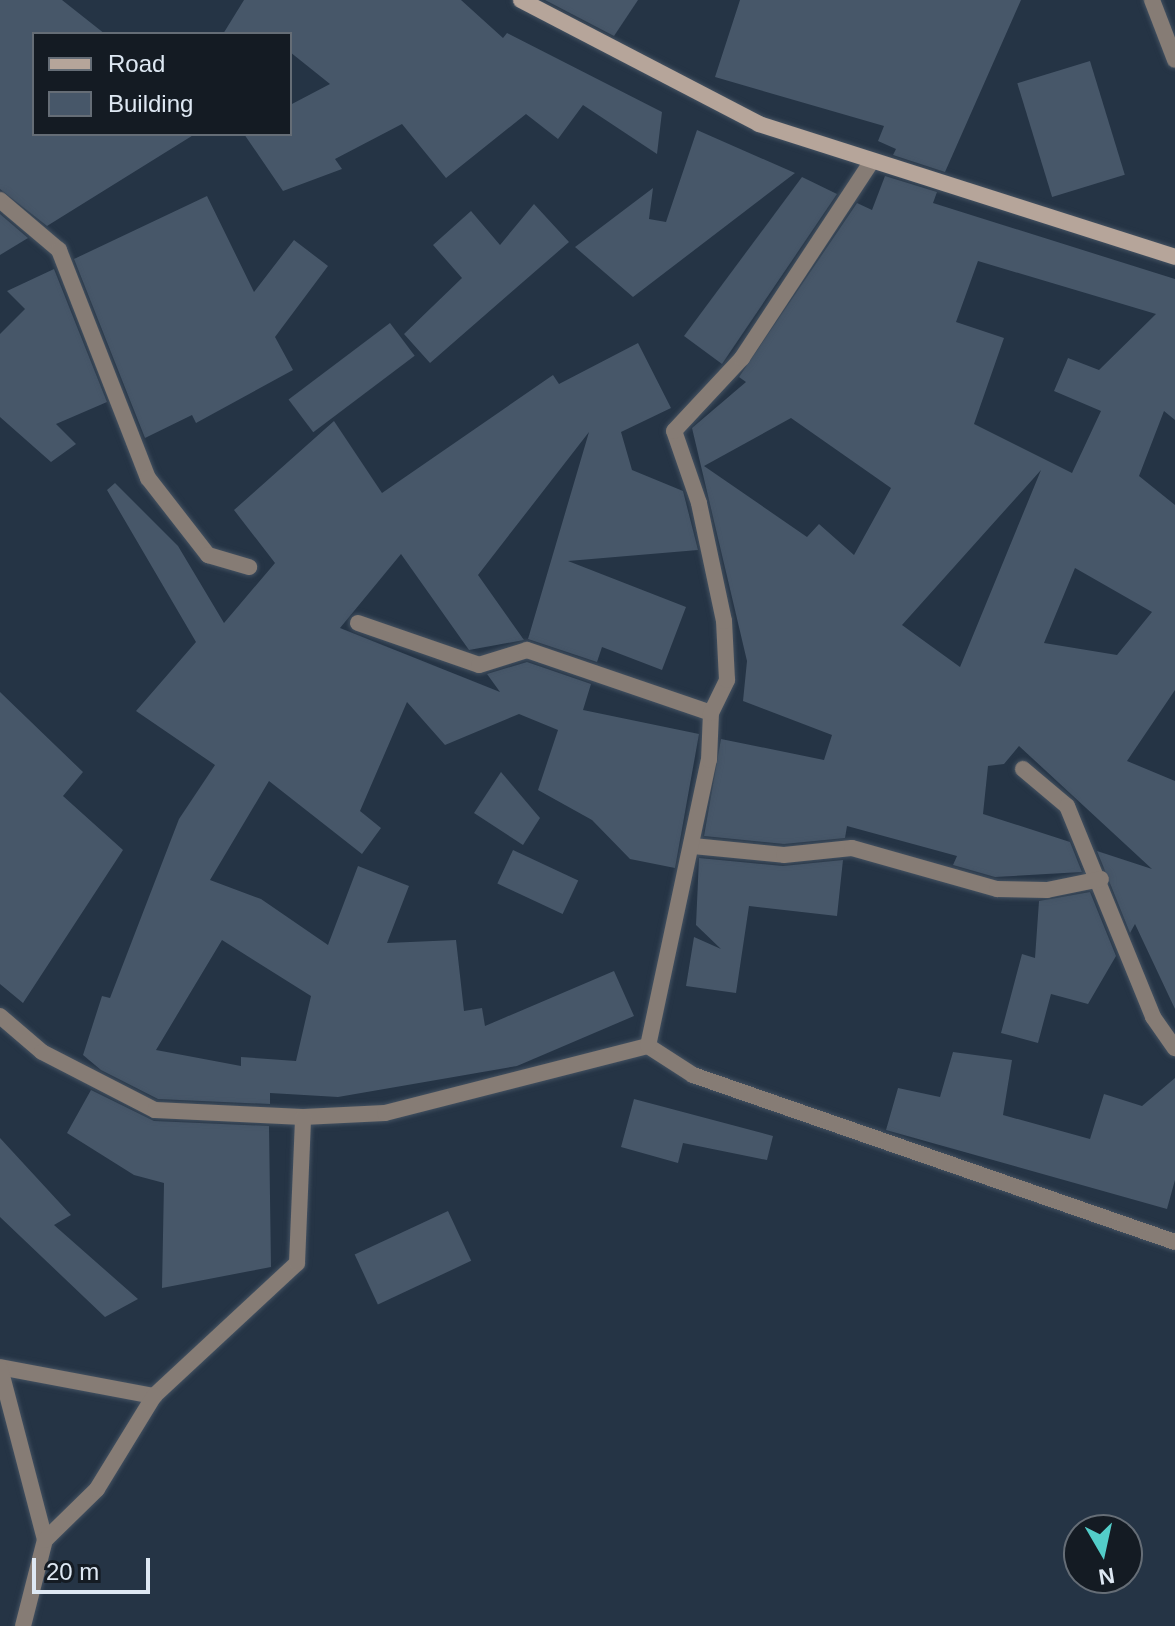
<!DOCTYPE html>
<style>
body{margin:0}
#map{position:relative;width:1175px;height:1626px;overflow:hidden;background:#253445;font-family:Arial,sans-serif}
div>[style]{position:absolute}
.building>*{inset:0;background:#475769;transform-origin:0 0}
.roads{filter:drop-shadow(0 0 2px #435161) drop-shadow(0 0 2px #435161)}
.street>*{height:16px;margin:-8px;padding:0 8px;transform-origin:8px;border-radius:8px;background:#867c75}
.secondary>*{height:16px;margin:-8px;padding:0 8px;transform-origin:8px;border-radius:8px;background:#b6a59a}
span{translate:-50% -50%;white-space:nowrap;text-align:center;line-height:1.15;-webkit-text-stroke:8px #141b23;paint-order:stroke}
.legend{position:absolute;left:32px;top:32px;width:260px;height:104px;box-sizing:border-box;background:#141b23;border:2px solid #656d76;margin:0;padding:10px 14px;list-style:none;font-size:24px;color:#dee8f3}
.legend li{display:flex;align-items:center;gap:16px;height:40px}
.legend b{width:40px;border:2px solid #656d76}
.north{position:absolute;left:1063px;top:1514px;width:80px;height:80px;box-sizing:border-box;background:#141b23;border:2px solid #656d76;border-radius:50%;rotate:171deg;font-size:22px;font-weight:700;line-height:32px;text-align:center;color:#dee8f3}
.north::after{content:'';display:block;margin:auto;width:28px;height:36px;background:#53cdc9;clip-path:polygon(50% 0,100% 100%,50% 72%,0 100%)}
.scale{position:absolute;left:32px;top:1558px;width:118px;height:36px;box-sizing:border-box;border:4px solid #dee8f3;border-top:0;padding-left:10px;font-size:24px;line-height:28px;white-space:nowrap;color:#dee8f3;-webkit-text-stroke:6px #141b23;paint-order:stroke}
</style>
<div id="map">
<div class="building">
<div style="clip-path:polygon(0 0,62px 0,105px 34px,34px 34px,34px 134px,195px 134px,47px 226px,0 189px)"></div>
<div style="clip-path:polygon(244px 0,461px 0,503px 38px,507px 33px,662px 112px,657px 154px,583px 105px,558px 139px,526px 114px,446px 178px,402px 124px,335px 159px,342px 169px,283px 191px,244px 134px,290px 134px,290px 105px,330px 84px,290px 52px,290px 34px,223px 34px)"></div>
<div style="clip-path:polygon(545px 0,638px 0,614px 36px)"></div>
<div style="clip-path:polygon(740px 0,1021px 0,945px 172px,893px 155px,896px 149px,878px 141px,884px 126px,715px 77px)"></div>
<div style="left:1090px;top:61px;width:119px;height:76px;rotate:73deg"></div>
<div style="clip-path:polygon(697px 130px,795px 173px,633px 297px,575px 247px,653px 188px,649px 219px,666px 222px)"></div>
<div style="clip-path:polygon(evenodd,885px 176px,937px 192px,933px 203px,1175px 279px,1175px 420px,1164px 411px,1139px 476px,1175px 505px,1175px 690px,1127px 761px,1175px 781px,1175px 1009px,1135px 924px,1130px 933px,1097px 851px,1152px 869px,1019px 746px,1004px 764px,988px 766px,983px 814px,1070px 842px,1082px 872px,995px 877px,953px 865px,957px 856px,847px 826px,845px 838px,784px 844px,704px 836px,721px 739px,824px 760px,832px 735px,743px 701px,747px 661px,692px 428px,746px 382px,739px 377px,857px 203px,872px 210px,885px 176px,978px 261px,1156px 314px,1099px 370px,1068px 358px,1054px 391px,1101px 411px,1072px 473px,974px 424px,1004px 338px,956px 322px,978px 261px,885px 176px,791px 418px,891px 488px,854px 555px,819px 524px,807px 537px,704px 466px,791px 418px,885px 176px,1041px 470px,960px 667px,902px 625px,1041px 470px,885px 176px,1075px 568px,1152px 612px,1117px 655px,1044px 643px,1075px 568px)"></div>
<div style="clip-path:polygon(802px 177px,837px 194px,722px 364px,684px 336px)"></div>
<div style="clip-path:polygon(207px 196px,254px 292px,294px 240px,328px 266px,275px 337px,293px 370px,196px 423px,192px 415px,145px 438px,74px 259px)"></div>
<div style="clip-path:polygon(534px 204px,569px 242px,430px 363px,404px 334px,462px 278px,433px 245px,471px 211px,500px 245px)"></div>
<div style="clip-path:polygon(0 214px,28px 238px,0 255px)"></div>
<div style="clip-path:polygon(54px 269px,107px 402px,56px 424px,76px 444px,51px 462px,0 417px,0 334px,25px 309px,7px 291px)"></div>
<div style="left:390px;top:323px;width:41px;height:127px;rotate:53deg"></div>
<div style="clip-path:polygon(evenodd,638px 343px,671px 408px,621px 432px,632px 470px,683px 491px,698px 550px,568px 561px,686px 607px,662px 670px,602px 647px,597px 662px,528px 639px,589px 432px,478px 575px,524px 640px,469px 650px,401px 554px,340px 628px,500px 692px,487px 674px,527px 662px,591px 684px,583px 710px,699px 734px,675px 868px,630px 859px,592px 820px,538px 790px,558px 730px,519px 714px,445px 745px,407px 702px,360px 811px,381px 828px,362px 854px,269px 781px,210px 880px,261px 899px,328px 945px,358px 866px,409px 886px,387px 943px,456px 940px,464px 1011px,482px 1008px,485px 1026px,614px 971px,634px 1016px,517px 1066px,338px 1097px,270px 1093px,270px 1104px,158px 1099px,101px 1070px,83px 1055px,102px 996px,110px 998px,179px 819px,215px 765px,136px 711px,196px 642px,107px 490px,115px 483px,178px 546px,224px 623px,275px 563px,234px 510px,334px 421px,382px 493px,553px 375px,559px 384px,638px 343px,222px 940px,311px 996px,296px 1061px,241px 1057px,241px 1066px,156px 1050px,222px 940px)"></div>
<div style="clip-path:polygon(0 692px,83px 772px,63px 796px,123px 850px,23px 1003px,0 984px)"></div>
<div style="clip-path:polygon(501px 772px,540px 818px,523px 845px,474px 813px)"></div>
<div style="left:513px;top:850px;width:72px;height:37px;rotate:25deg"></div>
<div style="clip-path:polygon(699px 858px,783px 866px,843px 860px,837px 916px,749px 906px,736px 993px,686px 986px,694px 937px,721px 949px,696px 925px)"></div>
<div style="clip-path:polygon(1090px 892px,1116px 956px,1088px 1004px,1051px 994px,1038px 1043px,1001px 1033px,1022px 954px,1035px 958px,1039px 901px)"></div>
<div style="clip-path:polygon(953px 1052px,1012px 1060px,1003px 1115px,1090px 1139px,1104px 1094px,1142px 1106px,1175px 1078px,1175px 1180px,1167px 1209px,886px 1130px,898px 1088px,940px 1097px)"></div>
<div style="clip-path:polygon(91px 1090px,154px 1121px,269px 1126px,271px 1267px,162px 1288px,164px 1183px,134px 1175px,67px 1133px)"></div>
<div style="clip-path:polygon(634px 1099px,773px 1136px,767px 1160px,683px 1143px,678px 1163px,621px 1147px)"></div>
<div style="clip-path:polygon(0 1138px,71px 1215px,54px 1225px,138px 1299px,105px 1317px,0 1217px)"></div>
<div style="left:448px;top:1211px;width:55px;height:103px;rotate:65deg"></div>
</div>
<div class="roads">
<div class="street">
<div style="left:1152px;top:0;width:64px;rotate:69deg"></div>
<div style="left:0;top:200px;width:77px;rotate:40.3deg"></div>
<div style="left:59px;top:250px;width:245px;rotate:68.7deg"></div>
<div style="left:148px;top:478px;width:98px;rotate:52.1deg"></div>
<div style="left:208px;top:555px;width:43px;rotate:16.3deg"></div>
<div style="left:358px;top:623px;width:128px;rotate:19.1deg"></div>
<div style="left:479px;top:665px;width:50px;rotate:-17.4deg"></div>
<div style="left:527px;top:650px;width:194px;rotate:18.9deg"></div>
<div style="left:1023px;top:769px;width:57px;rotate:40.1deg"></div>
<div style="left:1067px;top:806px;width:228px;rotate:67.8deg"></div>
<div style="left:1153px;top:1017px;width:38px;rotate:55deg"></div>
<div style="left:693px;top:846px;width:91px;rotate:5.6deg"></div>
<div style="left:784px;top:855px;width:68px;rotate:-5.9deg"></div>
<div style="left:852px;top:848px;width:151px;rotate:15.8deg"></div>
<div style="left:997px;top:889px;width:50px;rotate:1.1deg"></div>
<div style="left:1047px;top:890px;width:55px;rotate:-11.5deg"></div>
<div style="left:0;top:1016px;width:55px;rotate:40.6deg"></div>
<div style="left:42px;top:1052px;width:127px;rotate:27.2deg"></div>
<div style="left:155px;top:1110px;width:148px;rotate:2.7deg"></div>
<div style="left:303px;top:1117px;width:82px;rotate:-2.8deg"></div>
<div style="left:385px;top:1113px;width:271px;rotate:-14.3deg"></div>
<div style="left:648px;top:1046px;width:54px;rotate:32.8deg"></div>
<div style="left:693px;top:1075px;width:510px;rotate:19.11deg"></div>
<div style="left:648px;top:1046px;width:292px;rotate:-78deg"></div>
<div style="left:709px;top:760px;width:47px;rotate:-87.6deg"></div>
<div style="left:711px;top:713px;width:37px;rotate:-64deg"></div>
<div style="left:727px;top:680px;width:59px;rotate:-92.9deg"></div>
<div style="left:724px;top:621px;width:121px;rotate:-102deg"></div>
<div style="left:699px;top:503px;width:76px;rotate:-109.1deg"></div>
<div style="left:674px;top:431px;width:100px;rotate:-47deg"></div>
<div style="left:742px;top:358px;width:232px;rotate:-56.6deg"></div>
<div style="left:0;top:1367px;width:157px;rotate:10.7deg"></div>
<div style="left:154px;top:1396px;width:195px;rotate:-42.9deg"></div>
<div style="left:297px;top:1263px;width:146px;rotate:-87.6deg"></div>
<div style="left:0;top:1368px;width:178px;rotate:75.3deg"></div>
<div style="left:23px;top:1626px;width:89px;rotate:-75.7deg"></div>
<div style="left:45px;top:1540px;width:73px;rotate:-44.4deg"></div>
<div style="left:97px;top:1489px;width:109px;rotate:-58.5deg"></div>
</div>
<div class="secondary">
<div style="left:521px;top:0;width:268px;rotate:27.5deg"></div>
<div style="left:759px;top:124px;width:437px;rotate:17.7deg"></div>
</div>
</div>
<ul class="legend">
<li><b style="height:10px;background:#b6a59a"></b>Road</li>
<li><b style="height:22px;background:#475769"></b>Building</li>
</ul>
<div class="north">N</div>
<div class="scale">20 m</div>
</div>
